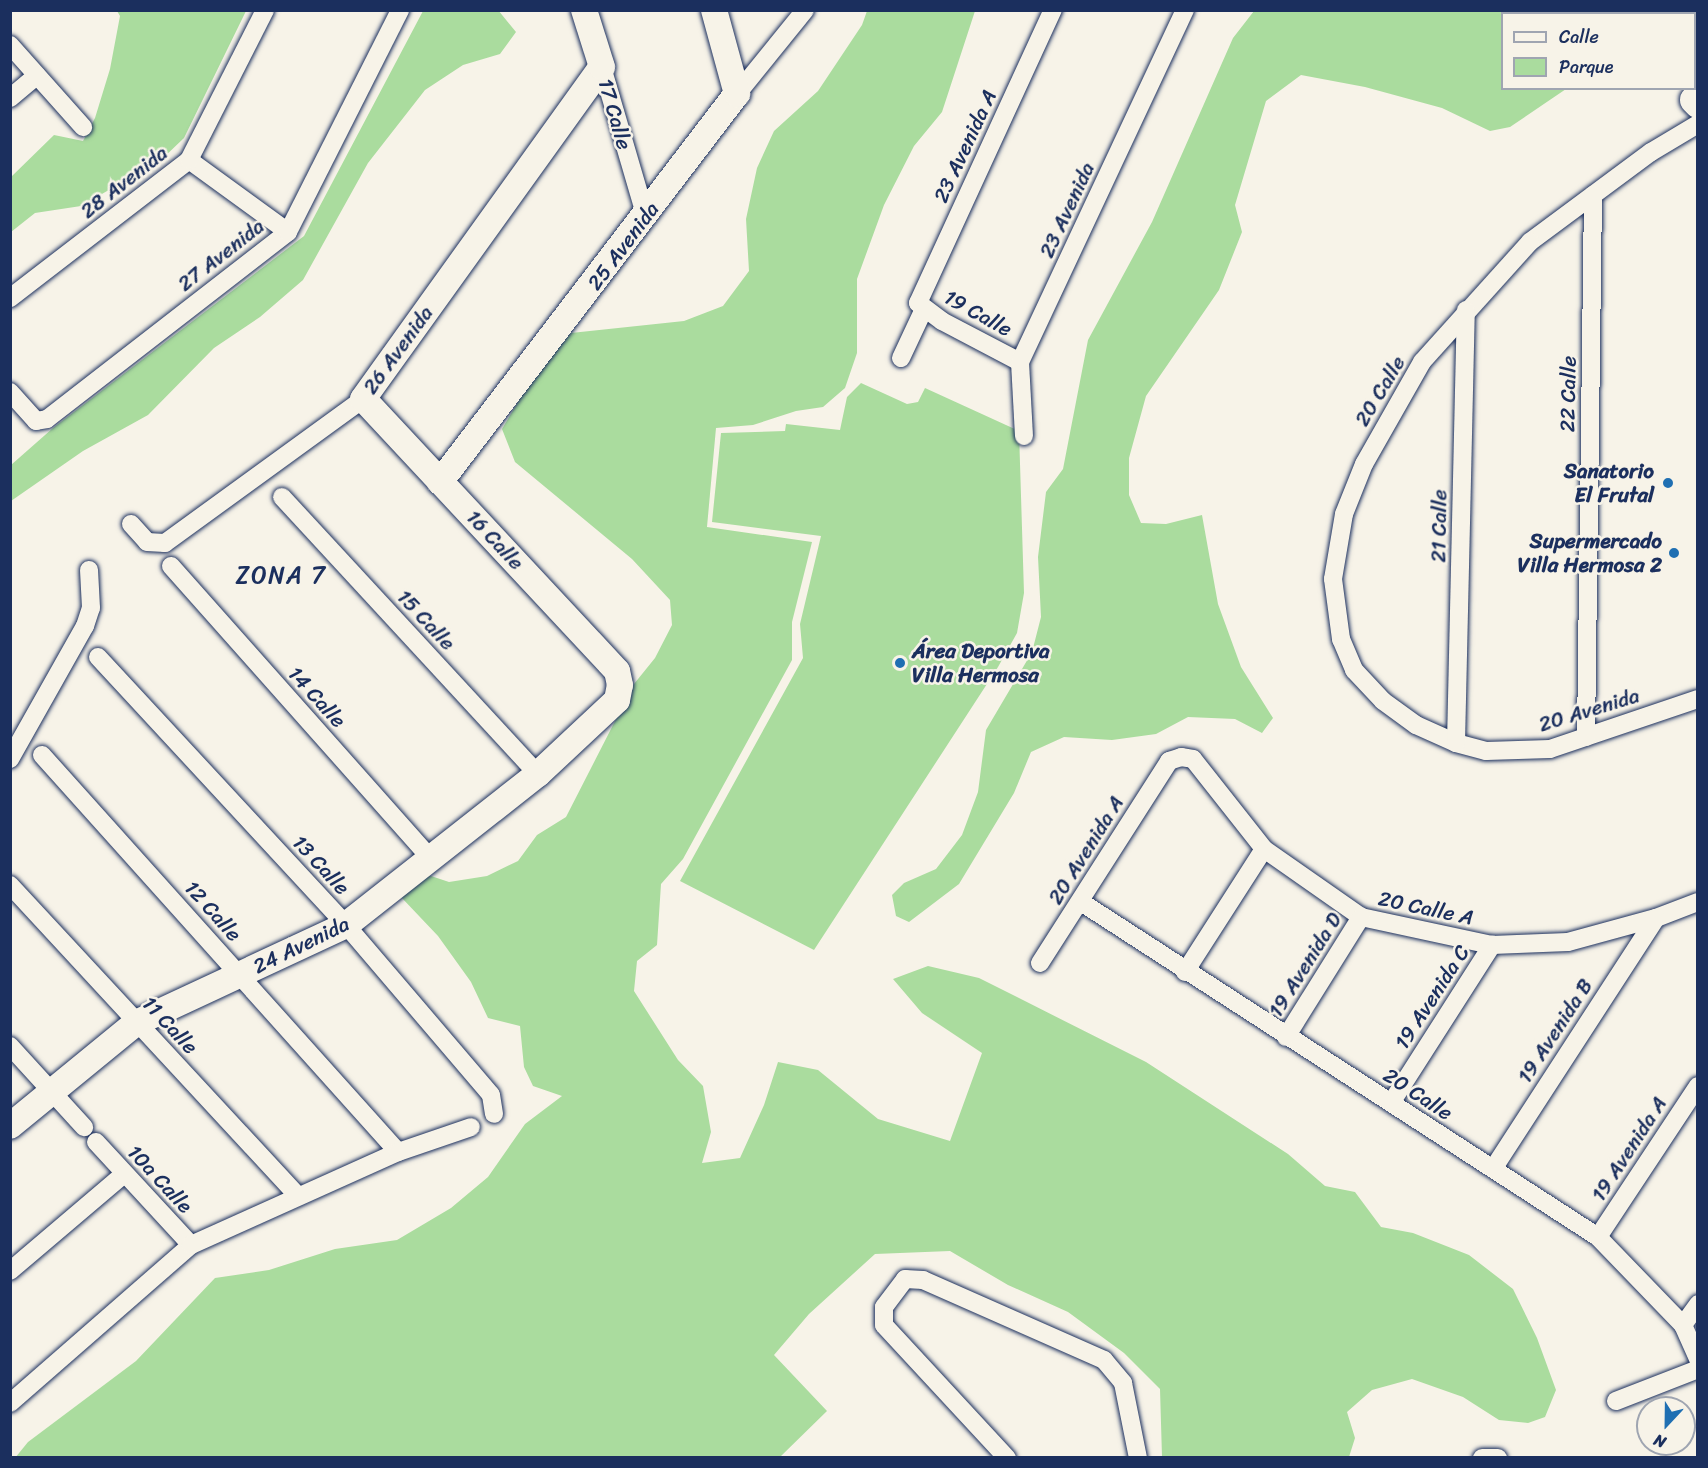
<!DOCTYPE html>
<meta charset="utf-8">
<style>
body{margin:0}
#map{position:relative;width:1708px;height:1468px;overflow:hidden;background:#f7f3e8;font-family:Sriracha,sans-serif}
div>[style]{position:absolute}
.green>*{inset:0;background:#aadc9e}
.roads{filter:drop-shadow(0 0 2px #1b2f5e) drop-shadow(0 0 2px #1b2f5e)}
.minor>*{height:18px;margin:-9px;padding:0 9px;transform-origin:9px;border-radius:9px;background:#f7f3e8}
.secondary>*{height:26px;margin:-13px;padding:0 13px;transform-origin:13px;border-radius:13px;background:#f7f3e8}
.primary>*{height:28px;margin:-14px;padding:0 14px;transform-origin:14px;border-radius:14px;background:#f7f3e8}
.dots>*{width:16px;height:16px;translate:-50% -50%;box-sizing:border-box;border:3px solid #f7f3e8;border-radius:50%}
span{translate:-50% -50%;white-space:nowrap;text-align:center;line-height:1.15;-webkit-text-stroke:5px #f7f3e8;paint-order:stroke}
.street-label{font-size:21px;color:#1b2f5e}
.poi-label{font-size:21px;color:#1b2f5e;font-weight:700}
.right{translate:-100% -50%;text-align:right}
.left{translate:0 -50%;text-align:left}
.quarter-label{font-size:24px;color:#1b2f5e;letter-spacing:1.5px}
.frame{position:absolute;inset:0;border:12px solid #1b2f5e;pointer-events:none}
.legend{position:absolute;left:1501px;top:12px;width:195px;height:78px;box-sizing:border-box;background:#f7f3e8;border:2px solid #9fa5b1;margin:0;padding:8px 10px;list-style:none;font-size:18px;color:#1b2f5e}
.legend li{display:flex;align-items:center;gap:12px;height:30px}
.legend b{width:30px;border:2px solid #9fa5b1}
.north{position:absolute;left:1636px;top:1396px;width:60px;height:60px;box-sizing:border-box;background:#f7f3e8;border:2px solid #9fa5b1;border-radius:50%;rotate:202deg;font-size:16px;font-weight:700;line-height:24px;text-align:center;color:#1b2f5e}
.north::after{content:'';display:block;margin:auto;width:21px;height:27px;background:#1f6fb2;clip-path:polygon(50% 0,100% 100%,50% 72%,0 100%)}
</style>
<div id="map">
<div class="green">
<div style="clip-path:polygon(498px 10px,516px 32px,500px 54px,463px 65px,425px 90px,368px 163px,303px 280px,260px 317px,214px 348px,148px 415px,83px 451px,11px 501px,11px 465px,53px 428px,304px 236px,423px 11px)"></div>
<div style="clip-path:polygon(117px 11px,246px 11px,184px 138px,161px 160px,81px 206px,35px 213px,11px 232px,11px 177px,54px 135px,83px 141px,95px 118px,110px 69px,120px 16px)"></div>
<div style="clip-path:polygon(867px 11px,975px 11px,942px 112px,914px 146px,884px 205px,857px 279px,857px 353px,845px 388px,823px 407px,796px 411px,753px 425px,716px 428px,707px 527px,812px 542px,792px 622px,792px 660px,683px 859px,661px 884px,657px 945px,637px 961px,634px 991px,678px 1060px,703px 1086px,711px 1132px,702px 1163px,740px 1158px,764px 1105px,778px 1062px,818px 1070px,878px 1119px,950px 1141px,982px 1053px,922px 1013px,893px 979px,928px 966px,979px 978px,1146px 1062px,1288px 1154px,1325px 1186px,1355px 1192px,1381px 1227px,1413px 1233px,1469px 1255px,1513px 1289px,1537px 1338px,1556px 1390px,1545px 1417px,1528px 1423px,1499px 1420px,1463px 1397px,1412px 1379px,1372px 1390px,1347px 1412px,1355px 1438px,1349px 1457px,1162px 1457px,1160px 1389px,1124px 1353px,1068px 1312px,1008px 1285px,950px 1251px,875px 1254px,809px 1314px,774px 1355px,827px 1411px,780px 1457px,15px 1458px,28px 1442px,136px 1361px,215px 1278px,269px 1270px,335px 1249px,397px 1240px,451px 1208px,488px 1177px,525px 1124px,562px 1096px,533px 1086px,524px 1067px,520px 1026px,488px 1018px,471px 982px,438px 936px,401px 897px,425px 874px,449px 882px,487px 876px,518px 861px,537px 835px,566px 817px,634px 684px,655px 658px,672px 625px,670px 600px,632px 559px,515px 462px,502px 429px,531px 380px,571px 333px,684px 321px,723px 306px,749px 271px,746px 219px,757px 168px,774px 131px,818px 91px,862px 25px)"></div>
<div style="clip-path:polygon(1567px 11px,1573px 13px,1502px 14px,1502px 88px,1566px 89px,1510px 127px,1490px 131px,1442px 108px,1365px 87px,1301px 75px,1266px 101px,1235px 205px,1242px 232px,1219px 290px,1146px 396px,1129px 458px,1129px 495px,1141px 523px,1166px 524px,1202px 515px,1218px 604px,1241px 667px,1273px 718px,1262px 733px,1235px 719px,1188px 717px,1156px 734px,1112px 740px,1064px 737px,1031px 752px,1014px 793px,959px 884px,909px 922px,896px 916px,892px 895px,904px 883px,936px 869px,962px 835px,978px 792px,986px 730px,1032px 652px,1041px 617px,1038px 557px,1046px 492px,1063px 469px,1088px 340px,1152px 222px,1233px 38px,1254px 11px)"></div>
<div style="clip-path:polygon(861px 383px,907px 404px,918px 402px,925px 388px,1019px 431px,1024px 593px,1017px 633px,998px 667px,814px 950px,680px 881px,803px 658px,800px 624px,821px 536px,712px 522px,721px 433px,785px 431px,786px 424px,840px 430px,847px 397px)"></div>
</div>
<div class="roads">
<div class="minor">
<div style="left:10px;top:45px;width:110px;rotate:48.3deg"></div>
<div style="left:602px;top:67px;width:156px;rotate:73.7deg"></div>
<div style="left:737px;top:94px;width:108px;rotate:-51deg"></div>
<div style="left:10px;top:98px;width:35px;rotate:-40deg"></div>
<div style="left:1698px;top:124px;width:55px;rotate:149.2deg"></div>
<div style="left:1651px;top:152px;width:151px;rotate:143.4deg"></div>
<div style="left:1530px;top:242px;width:161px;rotate:132deg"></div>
<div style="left:1422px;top:362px;width:117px;rotate:119.6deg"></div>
<div style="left:1364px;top:464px;width:54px;rotate:111.8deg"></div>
<div style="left:1344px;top:514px;width:66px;rotate:99.6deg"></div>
<div style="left:1333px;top:579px;width:61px;rotate:82.4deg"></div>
<div style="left:1341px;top:639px;width:34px;rotate:67deg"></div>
<div style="left:1354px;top:670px;width:42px;rotate:46.9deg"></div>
<div style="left:1383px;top:701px;width:41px;rotate:36deg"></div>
<div style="left:1416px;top:725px;width:44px;rotate:24.2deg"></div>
<div style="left:1456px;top:743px;width:31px;rotate:15deg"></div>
<div style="left:1486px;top:751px;width:64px;rotate:-1.8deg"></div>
<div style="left:1550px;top:749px;width:156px;rotate:-18.7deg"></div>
<div style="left:189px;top:160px;width:122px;rotate:36deg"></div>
<div style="left:10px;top:298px;width:226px;rotate:-37.6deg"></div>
<div style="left:189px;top:160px;width:168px;rotate:-63.1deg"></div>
<div style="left:901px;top:358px;width:54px;rotate:-64.9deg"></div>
<div style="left:1020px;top:362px;width:88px;rotate:-152.3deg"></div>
<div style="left:942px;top:321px;width:30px;rotate:-143deg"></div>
<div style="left:918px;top:303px;width:323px;rotate:-65.3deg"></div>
<div style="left:10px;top:392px;width:39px;rotate:48deg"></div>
<div style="left:36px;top:421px;width:11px;rotate:-10deg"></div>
<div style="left:47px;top:419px;width:305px;rotate:-37.8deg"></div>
<div style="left:288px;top:232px;width:249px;rotate:-63.2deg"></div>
<div style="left:1024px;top:436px;width:74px;rotate:-93.1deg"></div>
<div style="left:1020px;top:362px;width:389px;rotate:-64.9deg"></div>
<div style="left:282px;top:497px;width:377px;rotate:47.3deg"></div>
<div style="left:131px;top:524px;width:24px;rotate:48deg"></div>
<div style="left:147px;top:542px;width:18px;rotate:3deg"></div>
<div style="left:165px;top:543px;width:245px;rotate:-36deg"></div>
<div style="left:171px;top:566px;width:390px;rotate:48.4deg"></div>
<div style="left:98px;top:657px;width:365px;rotate:47.2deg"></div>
<div style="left:346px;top:925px;width:223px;rotate:49.5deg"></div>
<div style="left:491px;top:1095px;width:19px;rotate:81deg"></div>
<div style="left:1586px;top:737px;width:542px;rotate:-89.26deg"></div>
<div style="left:1456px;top:743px;width:433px;rotate:-88.7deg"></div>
<div style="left:42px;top:755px;width:533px;rotate:48.12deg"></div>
<div style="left:10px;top:759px;width:153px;rotate:-60.6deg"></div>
<div style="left:85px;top:626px;width:19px;rotate:-72deg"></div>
<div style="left:91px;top:608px;width:38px;rotate:-93deg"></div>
<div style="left:10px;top:885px;width:424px;rotate:47.2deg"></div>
<div style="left:1081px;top:902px;width:616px;rotate:32.94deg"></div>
<div style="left:1598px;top:1237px;width:122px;rotate:46deg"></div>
<div style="left:1683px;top:1325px;width:37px;rotate:66deg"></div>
<div style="left:1040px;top:963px;width:240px;rotate:-57.4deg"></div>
<div style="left:1169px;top:761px;width:13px;rotate:-18deg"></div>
<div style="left:1181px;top:757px;width:12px;rotate:9deg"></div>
<div style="left:1193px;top:759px;width:115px;rotate:51.7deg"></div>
<div style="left:1264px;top:849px;width:118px;rotate:35deg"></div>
<div style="left:1361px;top:917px;width:134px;rotate:12.1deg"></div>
<div style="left:1492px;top:945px;width:76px;rotate:-2.3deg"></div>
<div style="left:1568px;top:942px;width:91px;rotate:-15.3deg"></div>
<div style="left:1656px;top:918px;width:45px;rotate:-20.9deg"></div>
<div style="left:1185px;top:972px;width:146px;rotate:-57.3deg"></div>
<div style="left:1286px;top:1037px;width:142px;rotate:-58deg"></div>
<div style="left:10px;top:1046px;width:110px;rotate:47.6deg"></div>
<div style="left:1391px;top:1103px;width:188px;rotate:-57.4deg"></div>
<div style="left:96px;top:1142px;width:140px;rotate:47.3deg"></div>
<div style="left:1493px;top:1169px;width:299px;rotate:-57deg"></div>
<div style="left:1598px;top:1237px;width:181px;rotate:-56.5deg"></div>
<div style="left:10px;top:1271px;width:150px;rotate:-40.4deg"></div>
<div style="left:1683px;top:1325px;width:26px;rotate:-54deg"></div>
<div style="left:1616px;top:1401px;width:88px;rotate:-21.3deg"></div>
<div style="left:10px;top:1403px;width:240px;rotate:-41.1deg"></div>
<div style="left:191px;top:1245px;width:227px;rotate:-24.2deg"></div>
<div style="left:398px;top:1152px;width:77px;rotate:-18.9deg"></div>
<div style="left:1007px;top:1458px;width:181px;rotate:-132.8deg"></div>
<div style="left:884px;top:1325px;width:18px;rotate:-90deg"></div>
<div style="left:884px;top:1307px;width:35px;rotate:-53deg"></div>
<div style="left:905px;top:1279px;width:18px;rotate:3deg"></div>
<div style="left:923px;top:1280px;width:198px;rotate:23.8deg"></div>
<div style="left:1104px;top:1360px;width:30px;rotate:50deg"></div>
<div style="left:1123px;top:1383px;width:76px;rotate:78.7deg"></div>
<div style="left:1482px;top:1458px;width:16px"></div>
</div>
<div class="secondary">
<div style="left:1631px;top:10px;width:4px;rotate:63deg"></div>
<div style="left:1694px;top:61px;width:6px;rotate:45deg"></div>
<div style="left:440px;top:482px;width:489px;rotate:-52.6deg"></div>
<div style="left:737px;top:94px;width:87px;rotate:-105.3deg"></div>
<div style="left:10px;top:1126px;width:163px;rotate:-39.3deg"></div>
<div style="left:136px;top:1023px;width:232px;rotate:-25deg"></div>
<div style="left:346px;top:925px;width:244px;rotate:-38.2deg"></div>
<div style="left:538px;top:774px;width:108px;rotate:-43.1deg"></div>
<div style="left:617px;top:700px;width:15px;rotate:-79deg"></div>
<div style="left:620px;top:685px;width:14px;rotate:-102deg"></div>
<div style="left:617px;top:671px;width:372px;rotate:-133deg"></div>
<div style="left:363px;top:399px;width:409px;rotate:-54.3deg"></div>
<div style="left:602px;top:67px;width:60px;rotate:-107.5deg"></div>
</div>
<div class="primary">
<div style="left:1674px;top:10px;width:5px;rotate:53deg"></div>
<div style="left:1694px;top:37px;width:6px;rotate:45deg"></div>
<div style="left:1694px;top:100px;width:6px;rotate:45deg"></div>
</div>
</div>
<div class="dots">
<div style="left:1668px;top:483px;background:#1f6fb2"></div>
<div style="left:1674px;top:553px;background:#1f6fb2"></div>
<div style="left:900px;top:663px;background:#1f6fb2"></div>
</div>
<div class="street-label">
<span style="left:615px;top:114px;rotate:74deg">17 Calle</span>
<span style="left:965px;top:146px;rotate:-65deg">23 Avenida A</span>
<span style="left:124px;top:182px;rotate:-38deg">28 Avenida</span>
<span style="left:1067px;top:210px;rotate:-65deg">23 Avenida</span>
<span style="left:623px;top:246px;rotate:-53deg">25 Avenida</span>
<span style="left:221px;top:255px;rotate:-38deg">27 Avenida</span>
<span style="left:978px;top:313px;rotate:29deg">19 Calle</span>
<span style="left:398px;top:350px;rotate:-54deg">26 Avenida</span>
<span style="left:1380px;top:391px;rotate:-59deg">20 Calle</span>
<span style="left:1568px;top:394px;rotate:-89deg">22 Calle</span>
<span style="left:1439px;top:526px;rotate:-89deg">21 Calle</span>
<span style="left:495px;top:540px;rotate:47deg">16 Calle</span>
<span style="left:426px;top:620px;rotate:47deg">15 Calle</span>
<span style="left:317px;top:697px;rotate:48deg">14 Calle</span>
<span style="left:1589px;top:710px;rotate:-17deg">20 Avenida</span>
<span style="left:1086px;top:850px;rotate:-58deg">20 Avenida A</span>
<span style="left:321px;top:865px;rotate:47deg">13 Calle</span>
<span style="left:1426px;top:908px;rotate:12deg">20 Calle A</span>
<span style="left:213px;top:911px;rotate:48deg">12 Calle</span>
<span style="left:301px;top:945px;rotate:-26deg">24 Avenida</span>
<span style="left:1305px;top:965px;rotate:-58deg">19 Avenida D</span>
<span style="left:1432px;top:997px;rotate:-57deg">19 Avenida C</span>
<span style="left:170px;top:1025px;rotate:47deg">11 Calle</span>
<span style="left:1555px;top:1031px;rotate:-57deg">19 Avenida B</span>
<span style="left:1418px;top:1094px;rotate:33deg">20 Calle</span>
<span style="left:1629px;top:1149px;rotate:-57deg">19 Avenida A</span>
<span style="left:160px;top:1179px;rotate:47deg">10a Calle</span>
</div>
<div class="poi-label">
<span class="right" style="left:1654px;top:483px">Sanatorio<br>El Frutal</span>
<span class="right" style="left:1662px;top:553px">Supermercado<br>Villa Hermosa 2</span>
<span class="left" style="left:912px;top:663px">Área Deportiva<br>Villa Hermosa</span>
</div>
<div class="quarter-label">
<span style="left:281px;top:576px">ZONA 7</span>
</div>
<div class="frame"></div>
<ul class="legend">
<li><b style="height:8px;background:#f7f3e8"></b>Calle</li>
<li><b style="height:16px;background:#aadc9e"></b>Parque</li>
</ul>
<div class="north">N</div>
</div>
